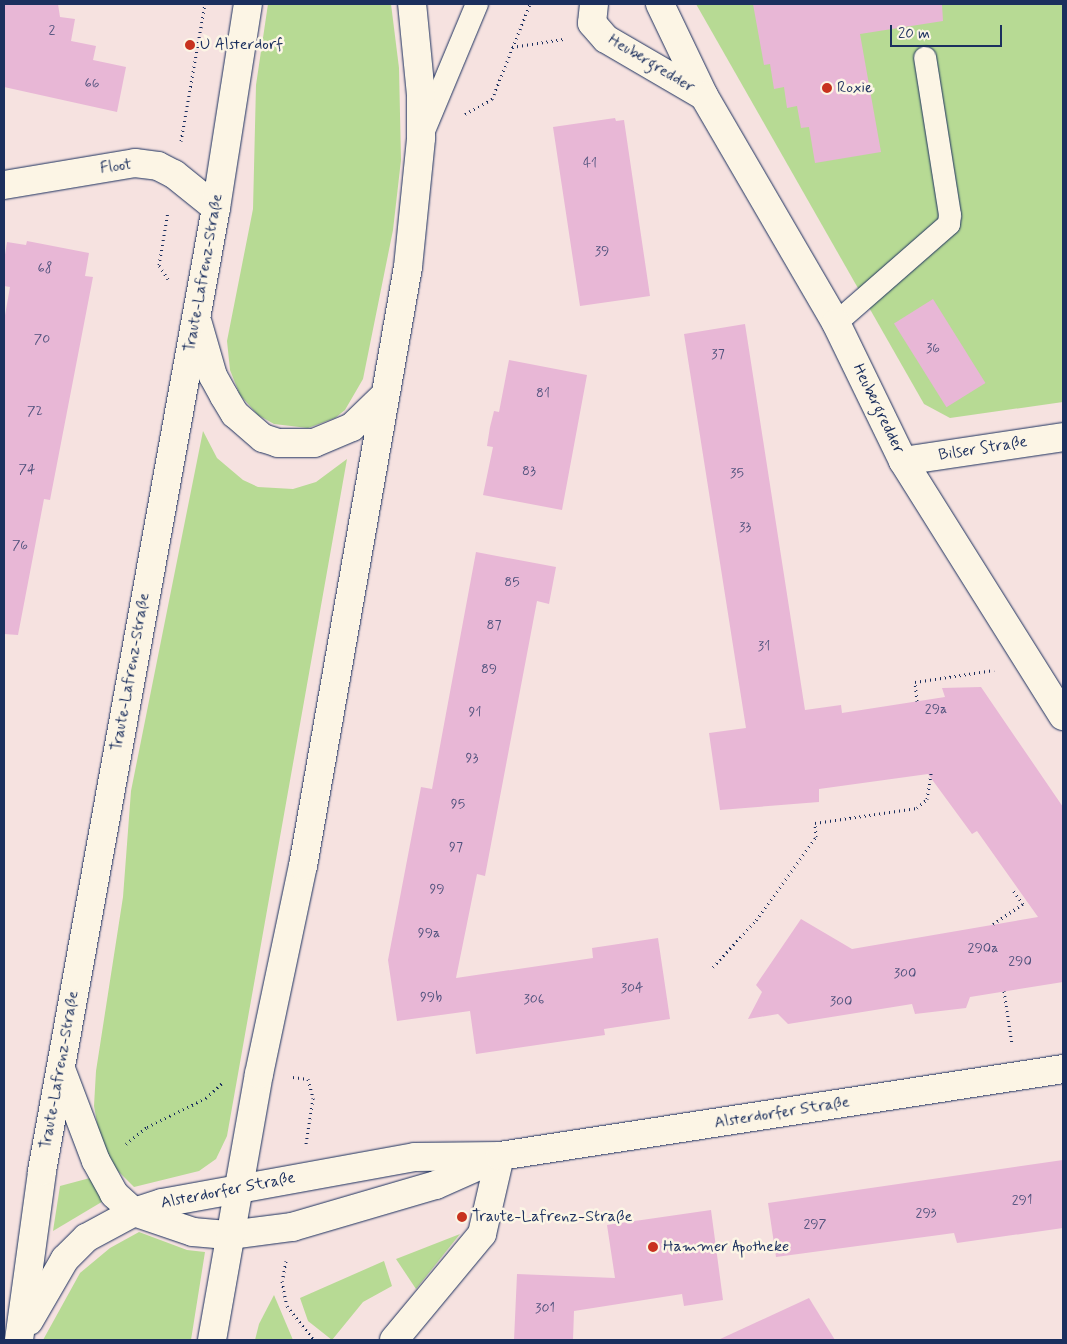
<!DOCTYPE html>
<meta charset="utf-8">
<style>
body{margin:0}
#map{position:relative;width:1067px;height:1344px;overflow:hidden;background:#f6e2e0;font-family:Mynerve,sans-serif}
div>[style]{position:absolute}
.green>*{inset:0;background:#b7da94}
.building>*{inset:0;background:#e8b7d6;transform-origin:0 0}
.path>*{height:3px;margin-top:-1.5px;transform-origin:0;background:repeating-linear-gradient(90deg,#1b2f5e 0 1px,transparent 0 5px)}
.roads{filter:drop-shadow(0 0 1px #1b2f5e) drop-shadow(0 0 1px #1b2f5e)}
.lane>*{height:22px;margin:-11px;padding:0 11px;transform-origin:11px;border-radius:11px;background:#fcf5e5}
.street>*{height:28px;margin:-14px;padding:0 14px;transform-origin:14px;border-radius:14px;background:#fcf5e5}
.secondary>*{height:28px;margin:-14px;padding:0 14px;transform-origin:14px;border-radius:14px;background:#fcf5e5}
.dots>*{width:14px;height:14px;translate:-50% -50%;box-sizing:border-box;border:2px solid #fcf5e5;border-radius:50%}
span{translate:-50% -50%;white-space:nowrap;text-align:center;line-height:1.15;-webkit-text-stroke:5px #fcf5e5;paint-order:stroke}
.number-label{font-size:14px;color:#4e517c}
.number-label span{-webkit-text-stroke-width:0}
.poi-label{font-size:16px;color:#1b2f5e}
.left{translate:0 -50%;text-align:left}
.street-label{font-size:16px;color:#1b2f5e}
.frame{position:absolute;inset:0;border:5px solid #1b2f5e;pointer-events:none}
.scale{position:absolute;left:890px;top:25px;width:112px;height:22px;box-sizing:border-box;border:2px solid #1b2f5e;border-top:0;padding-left:6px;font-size:15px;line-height:18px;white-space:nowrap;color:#1b2f5e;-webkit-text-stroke:4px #fcf5e5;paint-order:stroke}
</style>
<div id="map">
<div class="green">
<div style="clip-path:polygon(268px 4px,391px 4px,399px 68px,401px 160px,393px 230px,363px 379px,345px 410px,335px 418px,308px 428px,274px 424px,258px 415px,240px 395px,230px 370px,227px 341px,253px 209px,256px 85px)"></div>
<div style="clip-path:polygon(696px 4px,1063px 4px,1063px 402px,950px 418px,924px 404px)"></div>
<div style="clip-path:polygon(203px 431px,217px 458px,243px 480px,258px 487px,293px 489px,316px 482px,347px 459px,227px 1136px,216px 1159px,199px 1171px,134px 1187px,113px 1166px,99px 1134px,94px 1106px,96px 1071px,123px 897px,131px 791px)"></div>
<div style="clip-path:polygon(90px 1178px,105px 1200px,53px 1231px,60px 1186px)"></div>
<div style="clip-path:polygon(139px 1232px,187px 1250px,205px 1252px,191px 1340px,43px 1340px,80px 1273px,110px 1248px)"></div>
<div style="clip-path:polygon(460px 1234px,416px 1289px,396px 1259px)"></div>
<div style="clip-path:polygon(384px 1261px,392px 1286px,363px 1302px,332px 1340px,308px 1321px,300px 1298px)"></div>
<div style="clip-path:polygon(274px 1295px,293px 1340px,255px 1340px,259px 1324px)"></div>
</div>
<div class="building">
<div style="clip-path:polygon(4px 4px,58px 4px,60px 17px,75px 19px,71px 41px,96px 46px,93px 60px,126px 67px,117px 112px,4px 87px)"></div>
<div style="clip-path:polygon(753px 4px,942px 4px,943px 21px,860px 34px,881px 152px,815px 163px,809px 127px,801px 128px,797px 106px,787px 108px,784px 87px,774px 89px,770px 64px,764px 65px)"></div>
<div style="clip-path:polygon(615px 118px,616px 121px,624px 120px,650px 296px,580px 306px,553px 127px)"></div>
<div style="clip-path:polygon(27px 241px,89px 253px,85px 276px,93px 277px,50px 500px,44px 499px,18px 635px,4px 634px,4px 321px,10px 287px,4px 286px,4px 261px,7px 242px,26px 245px)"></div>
<div style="left:933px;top:299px;width:99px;height:46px;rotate:58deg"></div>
<div style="clip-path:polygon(745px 324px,805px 710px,841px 705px,842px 713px,945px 697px,942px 688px,981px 687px,1063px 807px,1063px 982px,970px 997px,966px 1008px,915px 1014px,912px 1004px,788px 1024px,778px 1014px,748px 1019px,762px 992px,756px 985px,801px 919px,852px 949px,1038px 917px,977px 831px,972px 834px,928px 774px,819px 789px,819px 802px,720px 810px,709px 733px,746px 728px,684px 334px)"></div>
<div style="clip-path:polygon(509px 360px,587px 375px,562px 510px,483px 495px,493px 447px,487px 446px,490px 427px,494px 411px,499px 412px)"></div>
<div style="clip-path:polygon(476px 552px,556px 567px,549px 604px,537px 601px,485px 876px,477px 874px,456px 978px,593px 958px,592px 948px,658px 938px,670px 1019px,604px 1029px,605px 1035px,476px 1054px,470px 1011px,397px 1021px,388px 960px,421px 787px,432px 789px)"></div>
<div style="clip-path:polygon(1063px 1160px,1063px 1228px,957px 1243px,954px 1233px,776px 1257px,768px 1203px)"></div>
<div style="clip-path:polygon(711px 1210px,723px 1300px,684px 1306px,682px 1294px,574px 1311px,573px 1340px,514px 1340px,517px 1274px,615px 1278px,607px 1225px)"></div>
<div style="clip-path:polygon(809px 1298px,835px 1340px,718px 1340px)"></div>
</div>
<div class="path">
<div style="left:512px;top:47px;width:52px;rotate:-8.9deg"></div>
<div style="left:465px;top:114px;width:31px;rotate:-29deg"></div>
<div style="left:492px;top:99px;width:102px;rotate:-68.2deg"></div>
<div style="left:181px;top:141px;width:139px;rotate:-80.1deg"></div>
<div style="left:168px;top:279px;width:17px;rotate:-123deg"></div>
<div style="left:159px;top:265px;width:55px;rotate:-80.5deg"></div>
<div style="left:917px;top:701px;width:19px;rotate:-96deg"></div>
<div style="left:915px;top:682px;width:80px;rotate:-8.6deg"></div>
<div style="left:993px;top:924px;width:36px;rotate:-34deg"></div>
<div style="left:1023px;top:904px;width:19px;rotate:-125deg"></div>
<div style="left:713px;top:967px;width:64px;rotate:-47.5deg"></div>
<div style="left:756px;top:920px;width:102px;rotate:-54.1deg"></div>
<div style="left:816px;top:837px;width:14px;rotate:-94deg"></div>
<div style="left:815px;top:823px;width:103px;rotate:-8.4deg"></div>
<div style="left:917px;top:808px;width:13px;rotate:-42deg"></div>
<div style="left:927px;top:799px;width:26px;rotate:-81deg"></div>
<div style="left:1004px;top:991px;width:54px;rotate:81.4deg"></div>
<div style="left:293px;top:1077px;width:15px;rotate:8deg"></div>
<div style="left:308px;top:1079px;width:20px;rotate:75deg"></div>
<div style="left:313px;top:1098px;width:47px;rotate:98.7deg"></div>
<div style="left:126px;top:1144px;width:27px;rotate:-39deg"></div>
<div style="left:147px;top:1127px;width:66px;rotate:-26.2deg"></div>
<div style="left:206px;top:1098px;width:23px;rotate:-43deg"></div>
<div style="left:286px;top:1261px;width:20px;rotate:101deg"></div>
<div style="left:282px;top:1281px;width:25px;rotate:79deg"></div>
<div style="left:287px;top:1306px;width:43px;rotate:51.5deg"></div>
</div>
<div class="roads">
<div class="lane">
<div style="left:423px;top:133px;width:140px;rotate:-67.3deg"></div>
<div style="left:836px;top:323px;width:150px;rotate:-41.2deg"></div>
<div style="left:949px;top:224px;width:9px;rotate:-84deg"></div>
<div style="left:950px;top:215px;width:159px;rotate:-99deg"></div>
</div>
<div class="street">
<div style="left:594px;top:4px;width:19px;rotate:96deg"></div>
<div style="left:592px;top:23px;width:21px;rotate:49deg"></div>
<div style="left:606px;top:39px;width:113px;rotate:30.2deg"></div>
<div style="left:660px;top:4px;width:102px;rotate:64.4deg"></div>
<div style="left:704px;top:96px;width:263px;rotate:59.8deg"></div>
<div style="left:836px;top:323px;width:153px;rotate:64.1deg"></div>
<div style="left:903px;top:461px;width:301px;rotate:57.9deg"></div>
<div style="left:4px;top:185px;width:133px;rotate:-9.5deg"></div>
<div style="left:135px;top:163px;width:23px;rotate:7deg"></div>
<div style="left:158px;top:166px;width:18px;rotate:27deg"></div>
<div style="left:174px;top:174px;width:54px;rotate:39deg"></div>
<div style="left:903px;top:461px;width:162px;rotate:-8.5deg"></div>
<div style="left:394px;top:1340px;width:138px;rotate:-50.3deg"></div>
<div style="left:482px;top:1234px;width:80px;rotate:-77deg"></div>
</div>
<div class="secondary">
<div style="left:198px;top:324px;width:54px;rotate:73.9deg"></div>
<div style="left:213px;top:376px;width:23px;rotate:61deg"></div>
<div style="left:224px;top:396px;width:21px;rotate:59deg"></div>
<div style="left:235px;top:414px;width:37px;rotate:41deg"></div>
<div style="left:263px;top:438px;width:16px;rotate:18deg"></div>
<div style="left:278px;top:443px;width:36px"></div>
<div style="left:314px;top:443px;width:41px;rotate:-22.8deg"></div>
<div style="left:352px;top:427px;width:46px;rotate:-44.1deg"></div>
<div style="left:61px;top:1069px;width:98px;rotate:69.2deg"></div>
<div style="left:96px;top:1161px;width:38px;rotate:61deg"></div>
<div style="left:114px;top:1194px;width:27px;rotate:42deg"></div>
<div style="left:134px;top:1212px;width:62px;rotate:18.7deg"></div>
<div style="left:193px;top:1232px;width:37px;rotate:5deg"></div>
<div style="left:230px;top:1235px;width:63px;rotate:-7.4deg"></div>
<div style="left:292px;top:1227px;width:150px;rotate:-16.3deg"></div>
<div style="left:436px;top:1185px;width:59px;rotate:-24deg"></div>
<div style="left:29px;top:1321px;width:72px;rotate:-59.9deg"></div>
<div style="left:65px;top:1259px;width:30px;rotate:-45deg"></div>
<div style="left:86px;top:1238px;width:55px;rotate:-28.4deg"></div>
<div style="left:134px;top:1212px;width:29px;rotate:-18deg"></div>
<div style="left:162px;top:1203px;width:257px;rotate:-10.3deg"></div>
<div style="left:415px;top:1157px;width:85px;rotate:-0.7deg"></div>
<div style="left:500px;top:1156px;width:570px;rotate:-8.78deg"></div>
<div style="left:19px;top:1340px;width:171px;rotate:-82.2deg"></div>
<div style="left:42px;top:1171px;width:979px;rotate:-79.76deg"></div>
<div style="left:216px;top:208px;width:206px;rotate:-81.1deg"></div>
<div style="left:212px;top:1340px;width:270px;rotate:-80deg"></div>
<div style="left:259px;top:1074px;width:213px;rotate:-78.1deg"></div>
<div style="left:303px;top:866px;width:608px;rotate:-80.06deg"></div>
<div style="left:408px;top:267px;width:130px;rotate:-84.2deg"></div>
<div style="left:421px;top:138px;width:43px;rotate:-90deg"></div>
<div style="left:421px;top:95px;width:91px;rotate:-95.6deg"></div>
</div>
</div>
<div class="dots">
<div style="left:190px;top:45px;background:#c8321e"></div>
<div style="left:827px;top:88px;background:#c8321e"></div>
<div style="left:462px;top:1217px;background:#c8321e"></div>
<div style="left:653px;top:1247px;background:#c8321e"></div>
</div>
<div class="number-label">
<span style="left:52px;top:30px">2</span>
<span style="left:92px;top:83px">66</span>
<span style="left:590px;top:163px">41</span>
<span style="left:602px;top:251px">39</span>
<span style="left:45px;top:268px">68</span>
<span style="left:42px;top:339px">70</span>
<span style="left:933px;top:348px">36</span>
<span style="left:718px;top:354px">37</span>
<span style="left:543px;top:393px">81</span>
<span style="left:35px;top:411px">72</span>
<span style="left:27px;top:469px">74</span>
<span style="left:529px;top:471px">83</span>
<span style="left:737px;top:473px">35</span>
<span style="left:745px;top:527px">33</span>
<span style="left:20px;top:545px">76</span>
<span style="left:512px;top:582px">85</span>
<span style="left:494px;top:625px">87</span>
<span style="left:764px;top:646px">31</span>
<span style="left:489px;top:669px">89</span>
<span style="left:936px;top:709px">29a</span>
<span style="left:475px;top:712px">91</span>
<span style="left:472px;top:758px">93</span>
<span style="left:458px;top:804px">95</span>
<span style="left:456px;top:847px">97</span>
<span style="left:437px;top:889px">99</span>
<span style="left:429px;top:933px">99a</span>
<span style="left:983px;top:948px">290a</span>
<span style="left:1020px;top:961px">290</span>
<span style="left:905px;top:973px">300</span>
<span style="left:632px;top:988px">304</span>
<span style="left:431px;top:997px">99b</span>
<span style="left:534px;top:999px">306</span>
<span style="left:841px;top:1001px">300</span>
<span style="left:1022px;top:1200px">291</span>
<span style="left:926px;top:1213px">293</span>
<span style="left:815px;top:1224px">297</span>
<span style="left:545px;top:1308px">301</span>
</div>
<div class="poi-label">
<span class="left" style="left:200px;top:45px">U Alsterdorf</span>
<span class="left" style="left:837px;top:88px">Roxie</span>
<span class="left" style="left:472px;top:1217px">Traute-Lafrenz-Straße</span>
<span class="left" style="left:663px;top:1247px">Hammer Apotheke</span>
</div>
<div class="street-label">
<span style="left:651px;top:64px;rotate:31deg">Heubergredder</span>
<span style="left:116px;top:167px;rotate:-8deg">Floot</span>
<span style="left:204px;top:273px;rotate:-80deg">Traute-Lafrenz-Straße</span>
<span style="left:878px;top:409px;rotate:64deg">Heubergredder</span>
<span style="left:983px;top:449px;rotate:-9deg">Bilser Straße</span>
<span style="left:131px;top:672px;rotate:-80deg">Traute-Lafrenz-Straße</span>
<span style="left:60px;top:1070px;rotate:-80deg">Traute-Lafrenz-Straße</span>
<span style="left:782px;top:1113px;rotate:-9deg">Alsterdorfer Straße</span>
<span style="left:228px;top:1191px;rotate:-11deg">Alsterdorfer Straße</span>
</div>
<div class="frame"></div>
<div class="scale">20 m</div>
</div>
